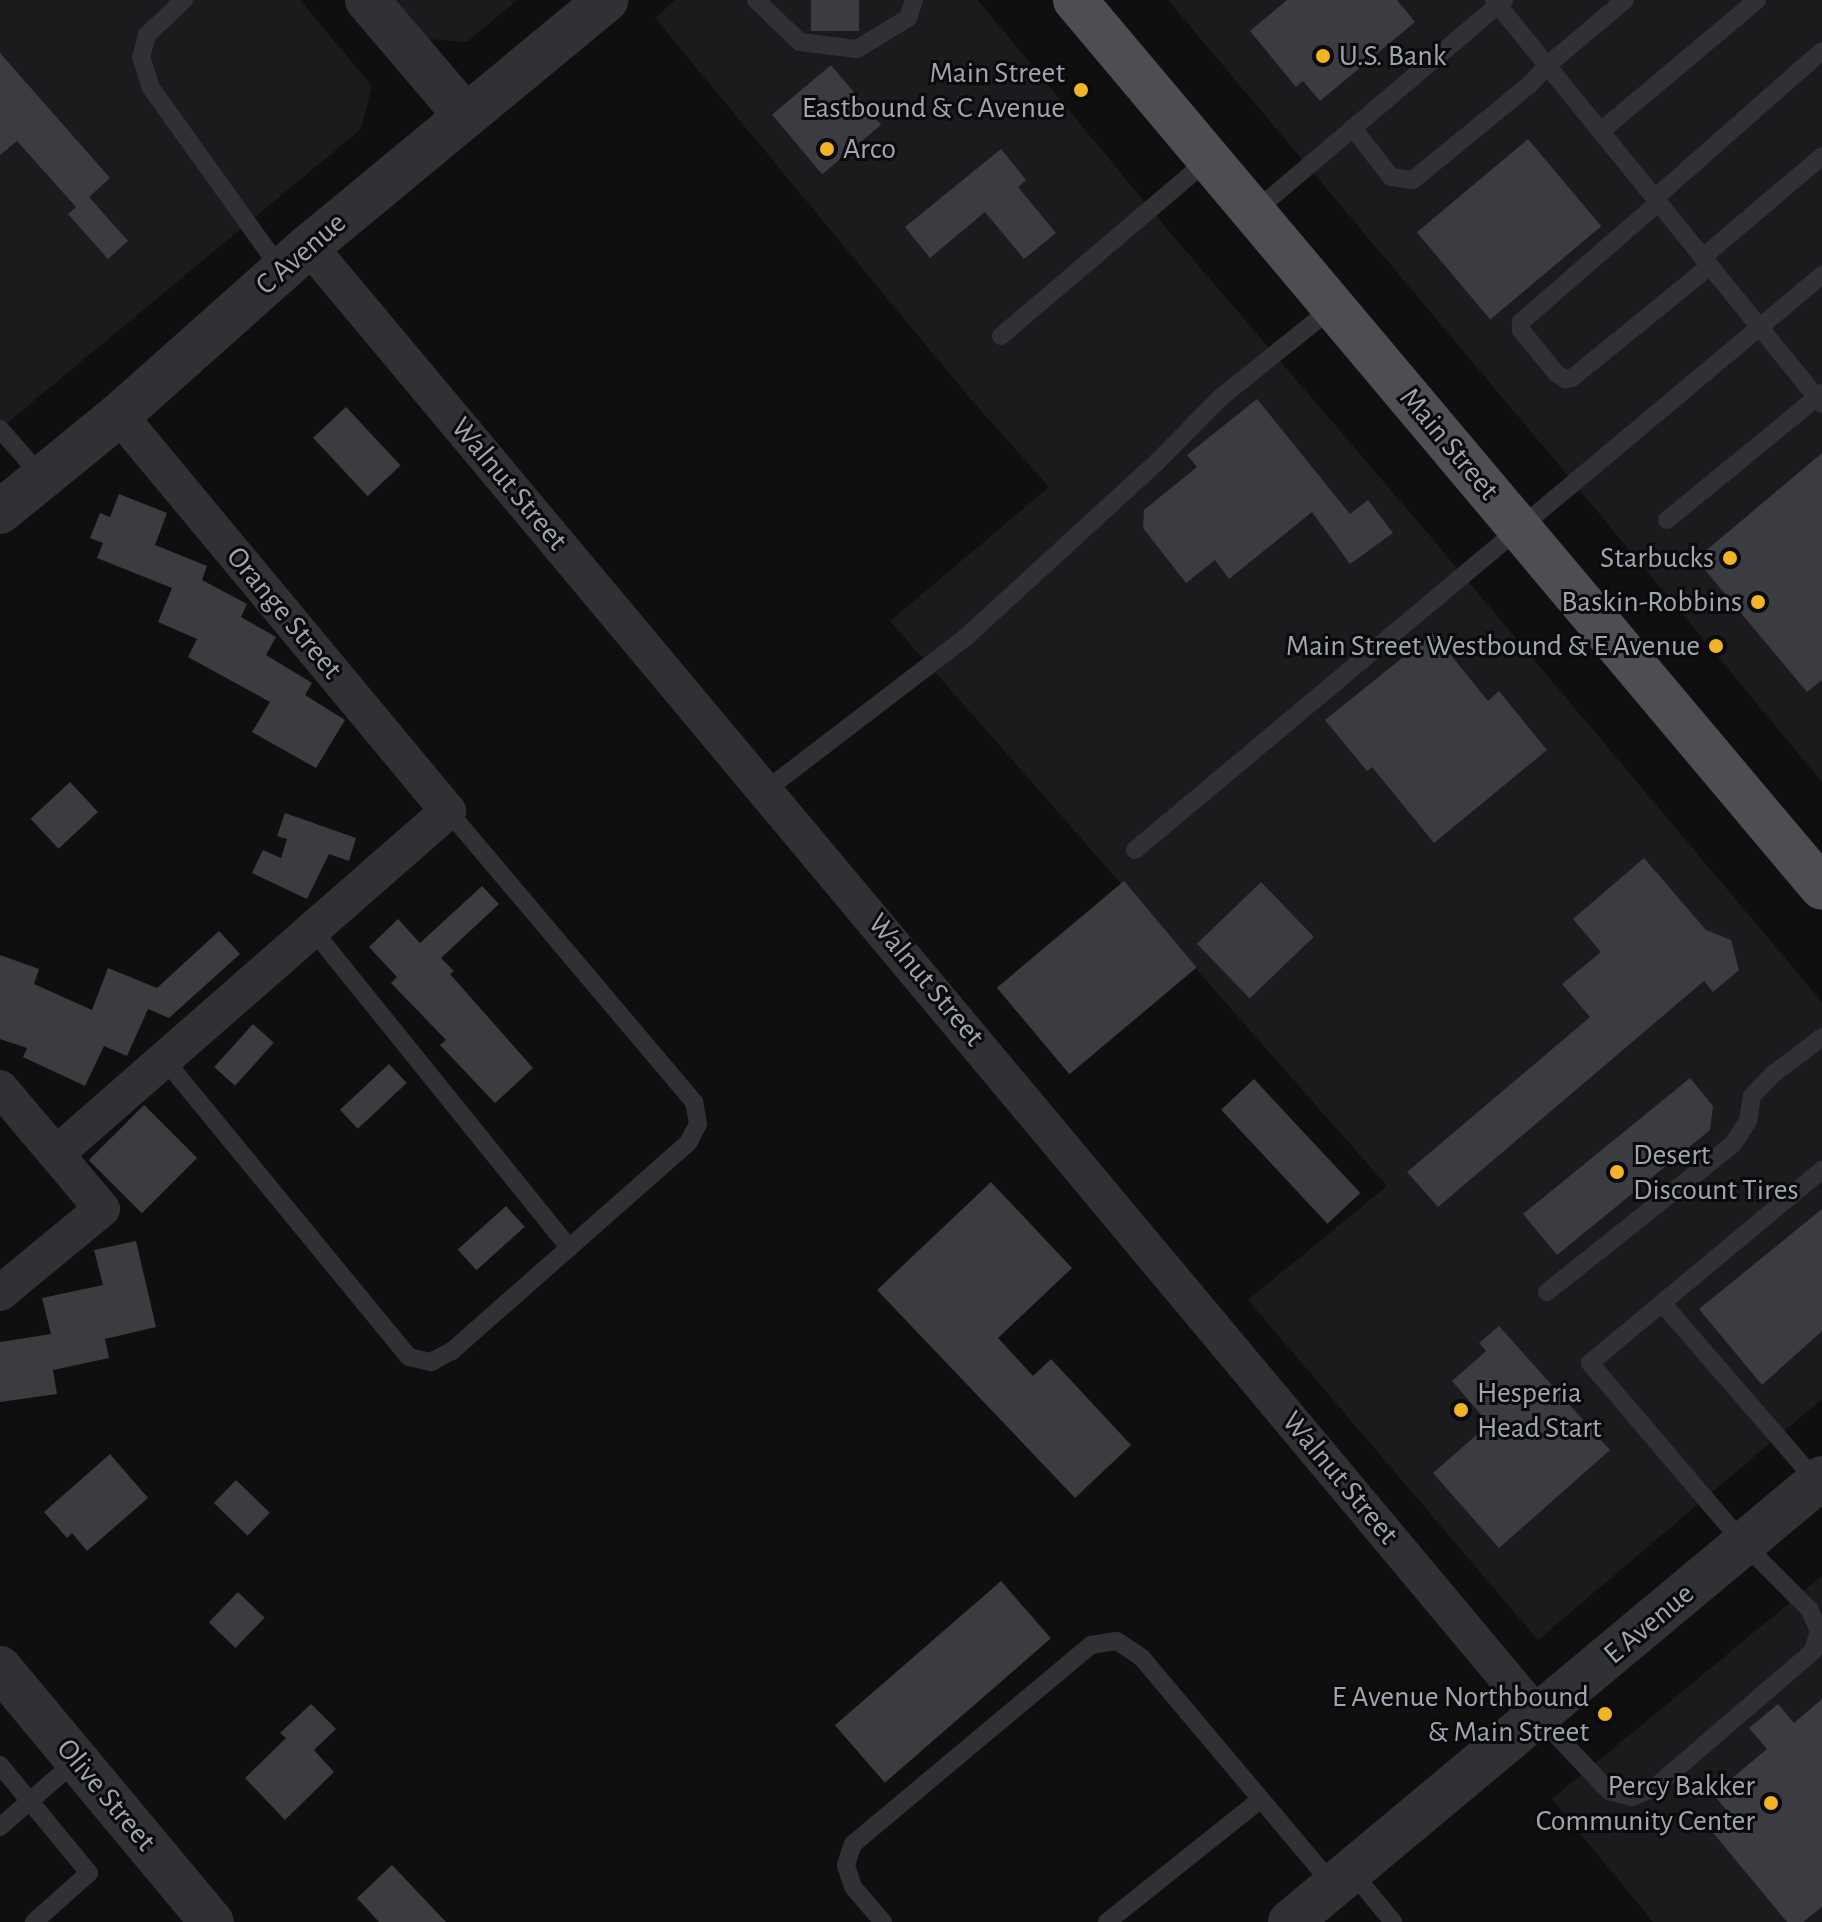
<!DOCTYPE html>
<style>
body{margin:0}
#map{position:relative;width:1822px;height:1922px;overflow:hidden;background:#0f0f10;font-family:"Alegreya Sans",sans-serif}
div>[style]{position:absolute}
.built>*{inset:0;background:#1b1b1d}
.building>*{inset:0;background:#3b3c40;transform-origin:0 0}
.service>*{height:18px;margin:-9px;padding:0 9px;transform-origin:9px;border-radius:9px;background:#303135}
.minor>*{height:36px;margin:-18px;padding:0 18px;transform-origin:18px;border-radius:18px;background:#303135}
.tertiary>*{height:44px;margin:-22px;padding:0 22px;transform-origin:22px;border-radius:22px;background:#303135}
.primary>*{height:44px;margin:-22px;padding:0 22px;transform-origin:22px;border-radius:22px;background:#4c4e54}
.dots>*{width:22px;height:22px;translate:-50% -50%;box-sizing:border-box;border:4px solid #0a0a0b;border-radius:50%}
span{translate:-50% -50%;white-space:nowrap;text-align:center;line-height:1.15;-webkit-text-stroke:6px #0a0a0b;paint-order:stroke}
.poi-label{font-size:30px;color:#a0a5b1}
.left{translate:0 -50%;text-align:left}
.right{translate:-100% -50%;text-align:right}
.street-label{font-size:30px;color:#a0a5b1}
</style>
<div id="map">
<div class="built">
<div style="clip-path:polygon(0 0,300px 0,372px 86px,361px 129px,0 429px)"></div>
<div style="clip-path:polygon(396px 0,517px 0,467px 42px,428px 39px)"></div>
<div style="clip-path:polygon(675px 0,978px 0,1167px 229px,1419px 523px,1822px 1002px,1822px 1399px,1538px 1640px,1248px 1300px,1387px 1186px,890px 621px,1049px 487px,968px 396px,655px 18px)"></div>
<div style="clip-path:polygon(1168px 0,1822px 0,1822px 782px,1543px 446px)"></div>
<div style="clip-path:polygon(1822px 1576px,1822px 1922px,1653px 1922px,1552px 1799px)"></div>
</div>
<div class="building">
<div style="left:811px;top:0;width:48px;height:31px"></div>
<div style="clip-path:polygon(1287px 0,1397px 0,1415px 22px,1320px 101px,1303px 81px,1296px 87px,1250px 31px)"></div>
<div style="clip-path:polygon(0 53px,110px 178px,89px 197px,128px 241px,108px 259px,68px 214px,76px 207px,17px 141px,0 155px)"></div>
<div style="left:831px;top:65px;width:78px;height:77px;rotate:50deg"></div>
<div style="left:1528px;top:139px;width:114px;height:145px;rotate:50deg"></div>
<div style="clip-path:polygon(1001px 149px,1026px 180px,1018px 187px,1056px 233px,1024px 259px,985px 212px,930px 258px,905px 227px)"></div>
<div style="clip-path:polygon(1257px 399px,1350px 514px,1368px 500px,1393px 533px,1350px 564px,1312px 512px,1229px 579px,1215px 560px,1186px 583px,1143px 528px,1144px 510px,1197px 467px,1187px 455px)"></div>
<div style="left:346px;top:407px;width:80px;height:45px;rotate:47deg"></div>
<div style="clip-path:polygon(1822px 453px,1822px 680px,1807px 692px,1696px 559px)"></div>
<div style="clip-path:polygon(119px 494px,167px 513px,155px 545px,207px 566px,202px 580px,247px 604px,241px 617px,276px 637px,266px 655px,312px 683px,305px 695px,345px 720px,316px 768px,252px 732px,270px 702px,188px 657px,197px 639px,158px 622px,172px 588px,97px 558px,103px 543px,90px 538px,100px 513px,110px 517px)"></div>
<div style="clip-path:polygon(1433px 633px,1488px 701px,1499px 691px,1547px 750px,1434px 843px,1372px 767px,1367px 771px,1325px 720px)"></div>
<div style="left:70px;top:782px;width:41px;height:54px;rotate:47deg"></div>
<div style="clip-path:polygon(285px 813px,356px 838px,349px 861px,329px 854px,307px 899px,252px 873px,263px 850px,281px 858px,287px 839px,277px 836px)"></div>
<div style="clip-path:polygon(1644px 858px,1706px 930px,1731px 940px,1739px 970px,1713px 992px,1704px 981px,1438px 1207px,1407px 1172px,1590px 1017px,1562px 984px,1601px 952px,1573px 919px)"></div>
<div style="left:1124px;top:881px;width:113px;height:166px;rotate:50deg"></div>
<div style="left:1261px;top:882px;width:76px;height:89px;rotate:46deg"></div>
<div style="clip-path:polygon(482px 886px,499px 904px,441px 958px,454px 971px,450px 974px,533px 1068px,495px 1103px,440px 1045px,446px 1040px,391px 983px,397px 977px,369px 947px,398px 919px,420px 943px)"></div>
<div style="clip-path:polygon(219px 931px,240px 954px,169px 1018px,148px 1009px,127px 1056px,104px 1046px,85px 1086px,23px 1057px,27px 1048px,0 1039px,0 955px,39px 969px,34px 984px,92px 1010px,108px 968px,157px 988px)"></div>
<div style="left:253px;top:1024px;width:28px;height:58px;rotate:42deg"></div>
<div style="left:389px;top:1064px;width:26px;height:67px;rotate:47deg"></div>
<div style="clip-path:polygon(1690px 1078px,1713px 1106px,1710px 1130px,1557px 1255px,1523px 1214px)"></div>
<div style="left:1254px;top:1079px;width:156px;height:45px;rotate:47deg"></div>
<div style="left:144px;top:1105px;width:75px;height:78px;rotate:45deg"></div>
<div style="clip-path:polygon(991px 1182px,1072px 1268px,998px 1338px,1033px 1376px,1051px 1359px,1131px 1445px,1075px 1498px,877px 1290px)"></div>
<div style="left:506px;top:1206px;width:28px;height:65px;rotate:48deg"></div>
<div style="clip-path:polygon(1822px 1209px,1822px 1331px,1762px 1385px,1699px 1309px)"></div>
<div style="clip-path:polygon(136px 1241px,156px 1327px,105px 1339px,109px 1358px,53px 1370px,57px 1394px,0 1402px,0 1342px,51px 1334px,42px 1298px,103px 1285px,94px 1250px)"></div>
<div style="clip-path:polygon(1499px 1326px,1610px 1450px,1499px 1548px,1433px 1473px,1489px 1424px,1452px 1381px,1486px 1351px,1479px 1343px)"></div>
<div style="clip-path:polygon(110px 1454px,148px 1498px,87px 1551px,72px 1533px,67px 1538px,44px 1512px)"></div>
<div style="left:236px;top:1480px;width:47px;height:32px;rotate:44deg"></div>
<div style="left:1001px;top:1581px;width:76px;height:220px;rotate:49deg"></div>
<div style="left:238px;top:1592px;width:37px;height:42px;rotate:44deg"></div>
<div style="clip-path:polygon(1822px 1699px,1822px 1907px,1803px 1922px,1787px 1922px,1709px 1828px,1728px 1812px,1713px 1794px,1767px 1749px,1749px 1728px,1778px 1704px,1794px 1723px)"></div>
<div style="clip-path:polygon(311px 1704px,336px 1729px,314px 1750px,334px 1772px,285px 1820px,245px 1778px,286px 1738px,280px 1733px)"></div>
<div style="clip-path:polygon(392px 1865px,446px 1922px,379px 1922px,357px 1898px)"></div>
</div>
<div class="service">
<div style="left:184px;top:0;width:51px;rotate:136.6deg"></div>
<div style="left:147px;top:35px;width:23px;rotate:105deg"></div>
<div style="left:141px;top:57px;width:33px;rotate:72deg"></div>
<div style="left:151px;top:88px;width:225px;rotate:54.4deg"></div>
<div style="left:756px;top:0;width:61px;rotate:43.7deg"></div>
<div style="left:800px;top:42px;width:57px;rotate:7deg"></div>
<div style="left:857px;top:49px;width:60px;rotate:-31.3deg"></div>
<div style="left:908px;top:18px;width:19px;rotate:-72deg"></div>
<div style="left:1494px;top:0;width:520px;rotate:50.93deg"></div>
<div style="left:1353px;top:128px;width:62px;rotate:52.2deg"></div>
<div style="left:1391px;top:177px;width:22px;rotate:8deg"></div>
<div style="left:1413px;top:180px;width:149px;rotate:-39.3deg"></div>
<div style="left:1528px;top:86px;width:30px;rotate:-46deg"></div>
<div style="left:1549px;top:64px;width:99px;rotate:-40.1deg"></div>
<div style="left:1601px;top:131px;width:204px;rotate:-40deg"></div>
<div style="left:1655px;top:198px;width:222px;rotate:-41.4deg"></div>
<div style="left:1659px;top:202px;width:183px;rotate:139deg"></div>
<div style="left:1521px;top:322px;width:8px;rotate:90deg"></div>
<div style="left:1521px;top:330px;width:55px;rotate:50.9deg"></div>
<div style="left:1556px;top:373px;width:11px;rotate:34deg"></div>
<div style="left:1565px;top:379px;width:7px;rotate:-8deg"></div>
<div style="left:1572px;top:378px;width:178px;rotate:-39.1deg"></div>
<div style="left:1254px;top:212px;width:328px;rotate:-40.3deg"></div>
<div style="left:1703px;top:257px;width:156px;rotate:-40.3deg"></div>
<div style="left:1001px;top:336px;width:273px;rotate:-40.4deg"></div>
<div style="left:0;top:429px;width:65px;rotate:48.7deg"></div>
<div style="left:1667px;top:520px;width:200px;rotate:-39.3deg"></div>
<div style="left:766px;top:790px;width:252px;rotate:-37.4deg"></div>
<div style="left:966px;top:637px;width:258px;rotate:-42.5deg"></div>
<div style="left:1156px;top:463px;width:91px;rotate:-45.4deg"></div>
<div style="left:1220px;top:398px;width:145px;rotate:-38.8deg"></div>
<div style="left:1135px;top:850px;width:896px;rotate:-39.93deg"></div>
<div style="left:312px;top:929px;width:410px;rotate:51.1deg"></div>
<div style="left:164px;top:1059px;width:386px;rotate:50.6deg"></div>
<div style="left:409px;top:1357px;width:23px;rotate:13deg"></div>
<div style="left:431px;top:1362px;width:24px;rotate:-28deg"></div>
<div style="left:452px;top:1351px;width:315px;rotate:-41.4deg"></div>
<div style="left:688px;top:1143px;width:21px;rotate:-62deg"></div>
<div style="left:698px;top:1124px;width:22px;rotate:-100deg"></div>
<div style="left:694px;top:1102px;width:381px;rotate:-130.2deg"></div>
<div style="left:1547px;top:1292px;width:238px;rotate:-38.5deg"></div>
<div style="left:1733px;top:1144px;width:27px;rotate:-57deg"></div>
<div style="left:1748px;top:1121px;width:25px;rotate:-81deg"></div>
<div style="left:1752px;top:1096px;width:29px;rotate:-46deg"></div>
<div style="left:1772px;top:1075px;width:63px;rotate:-37.2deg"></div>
<div style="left:1662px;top:1303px;width:237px;rotate:49.1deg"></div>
<div style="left:1539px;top:1717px;width:102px;rotate:46.6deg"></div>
<div style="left:1609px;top:1791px;width:24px;rotate:15deg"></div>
<div style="left:1632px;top:1797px;width:24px;rotate:-22deg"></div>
<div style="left:1654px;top:1788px;width:210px;rotate:-40.7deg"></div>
<div style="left:1813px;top:1651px;width:21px;rotate:-73deg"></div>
<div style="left:1819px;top:1631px;width:24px;rotate:-114deg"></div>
<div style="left:1809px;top:1609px;width:92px;rotate:-135deg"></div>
<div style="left:1744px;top:1544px;width:238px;rotate:-130.4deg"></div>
<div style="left:1590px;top:1363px;width:302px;rotate:-39.8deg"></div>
<div style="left:0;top:1765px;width:140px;rotate:50.5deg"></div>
<div style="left:89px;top:1873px;width:74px;rotate:138.3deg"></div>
<div style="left:0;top:1827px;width:102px;rotate:-41deg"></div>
<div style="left:1352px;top:1872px;width:65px;rotate:50.6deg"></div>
<div style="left:883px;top:1922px;width:46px;rotate:-130.6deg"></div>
<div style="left:853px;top:1887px;width:23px;rotate:-108deg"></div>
<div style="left:846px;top:1865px;width:22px;rotate:-72deg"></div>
<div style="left:853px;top:1844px;width:310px;rotate:-39.9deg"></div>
<div style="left:1091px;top:1645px;width:26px;rotate:-9deg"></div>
<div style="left:1117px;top:1641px;width:30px;rotate:34deg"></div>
<div style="left:1142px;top:1658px;width:298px;rotate:49.9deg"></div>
<div style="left:1107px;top:1922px;width:197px;rotate:-38.6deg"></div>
</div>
<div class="minor">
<div style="left:309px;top:246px;width:1917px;rotate:50.1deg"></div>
<div style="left:0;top:1088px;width:87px;rotate:49.7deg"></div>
<div style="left:0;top:1293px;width:132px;rotate:-39.5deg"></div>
<div style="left:102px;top:1209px;width:72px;rotate:-129.9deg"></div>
<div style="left:56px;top:1154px;width:521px;rotate:-41.19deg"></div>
<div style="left:448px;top:811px;width:515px;rotate:-129.72deg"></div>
</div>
<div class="tertiary">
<div style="left:367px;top:0;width:151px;rotate:49.6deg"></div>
<div style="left:0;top:512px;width:154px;rotate:-39.2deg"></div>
<div style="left:119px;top:415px;width:254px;rotate:-41.7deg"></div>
<div style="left:309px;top:246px;width:386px;rotate:-39.6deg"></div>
<div style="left:0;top:1668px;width:331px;rotate:50.2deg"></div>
<div style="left:1290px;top:1922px;width:693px;rotate:-39.85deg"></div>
</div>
<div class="primary">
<div style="left:1075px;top:0;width:1160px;rotate:49.93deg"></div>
</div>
<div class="dots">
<div style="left:1323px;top:56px;background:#f1b426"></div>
<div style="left:1081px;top:90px;background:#f1b426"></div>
<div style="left:827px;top:149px;background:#f1b426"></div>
<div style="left:1730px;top:558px;background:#f1b426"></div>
<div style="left:1758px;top:602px;background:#f1b426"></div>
<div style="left:1716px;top:646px;background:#f1b426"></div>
<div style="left:1617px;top:1172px;background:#f1b426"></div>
<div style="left:1461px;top:1410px;background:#f1b426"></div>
<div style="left:1605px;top:1714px;background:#f1b426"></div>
<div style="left:1771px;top:1803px;background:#f1b426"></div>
</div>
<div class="poi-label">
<span class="left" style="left:1339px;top:56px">U.S. Bank</span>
<span class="right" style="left:1065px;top:90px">Main Street<br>Eastbound &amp; C Avenue</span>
<span class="left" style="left:843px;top:149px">Arco</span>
<span class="right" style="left:1714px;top:558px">Starbucks</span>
<span class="right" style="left:1742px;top:602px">Baskin-Robbins</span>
<span class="right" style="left:1700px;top:646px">Main Street Westbound &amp; E Avenue</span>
<span class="left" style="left:1633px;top:1172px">Desert<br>Discount Tires</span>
<span class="left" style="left:1477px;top:1410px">Hesperia<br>Head Start</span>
<span class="right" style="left:1589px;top:1714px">E Avenue Northbound<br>&amp; Main Street</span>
<span class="right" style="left:1755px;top:1803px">Percy Bakker<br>Community Center</span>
</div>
<div class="street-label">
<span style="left:301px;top:254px;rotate:-41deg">C Avenue</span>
<span style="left:1449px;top:444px;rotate:50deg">Main Street</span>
<span style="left:509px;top:484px;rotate:50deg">Walnut Street</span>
<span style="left:284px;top:613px;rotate:50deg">Orange Street</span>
<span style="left:926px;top:980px;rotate:50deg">Walnut Street</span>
<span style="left:1340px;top:1478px;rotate:50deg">Walnut Street</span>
<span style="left:1649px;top:1624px;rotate:-40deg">E Avenue</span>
<span style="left:106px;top:1795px;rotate:50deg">Olive Street</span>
</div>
</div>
